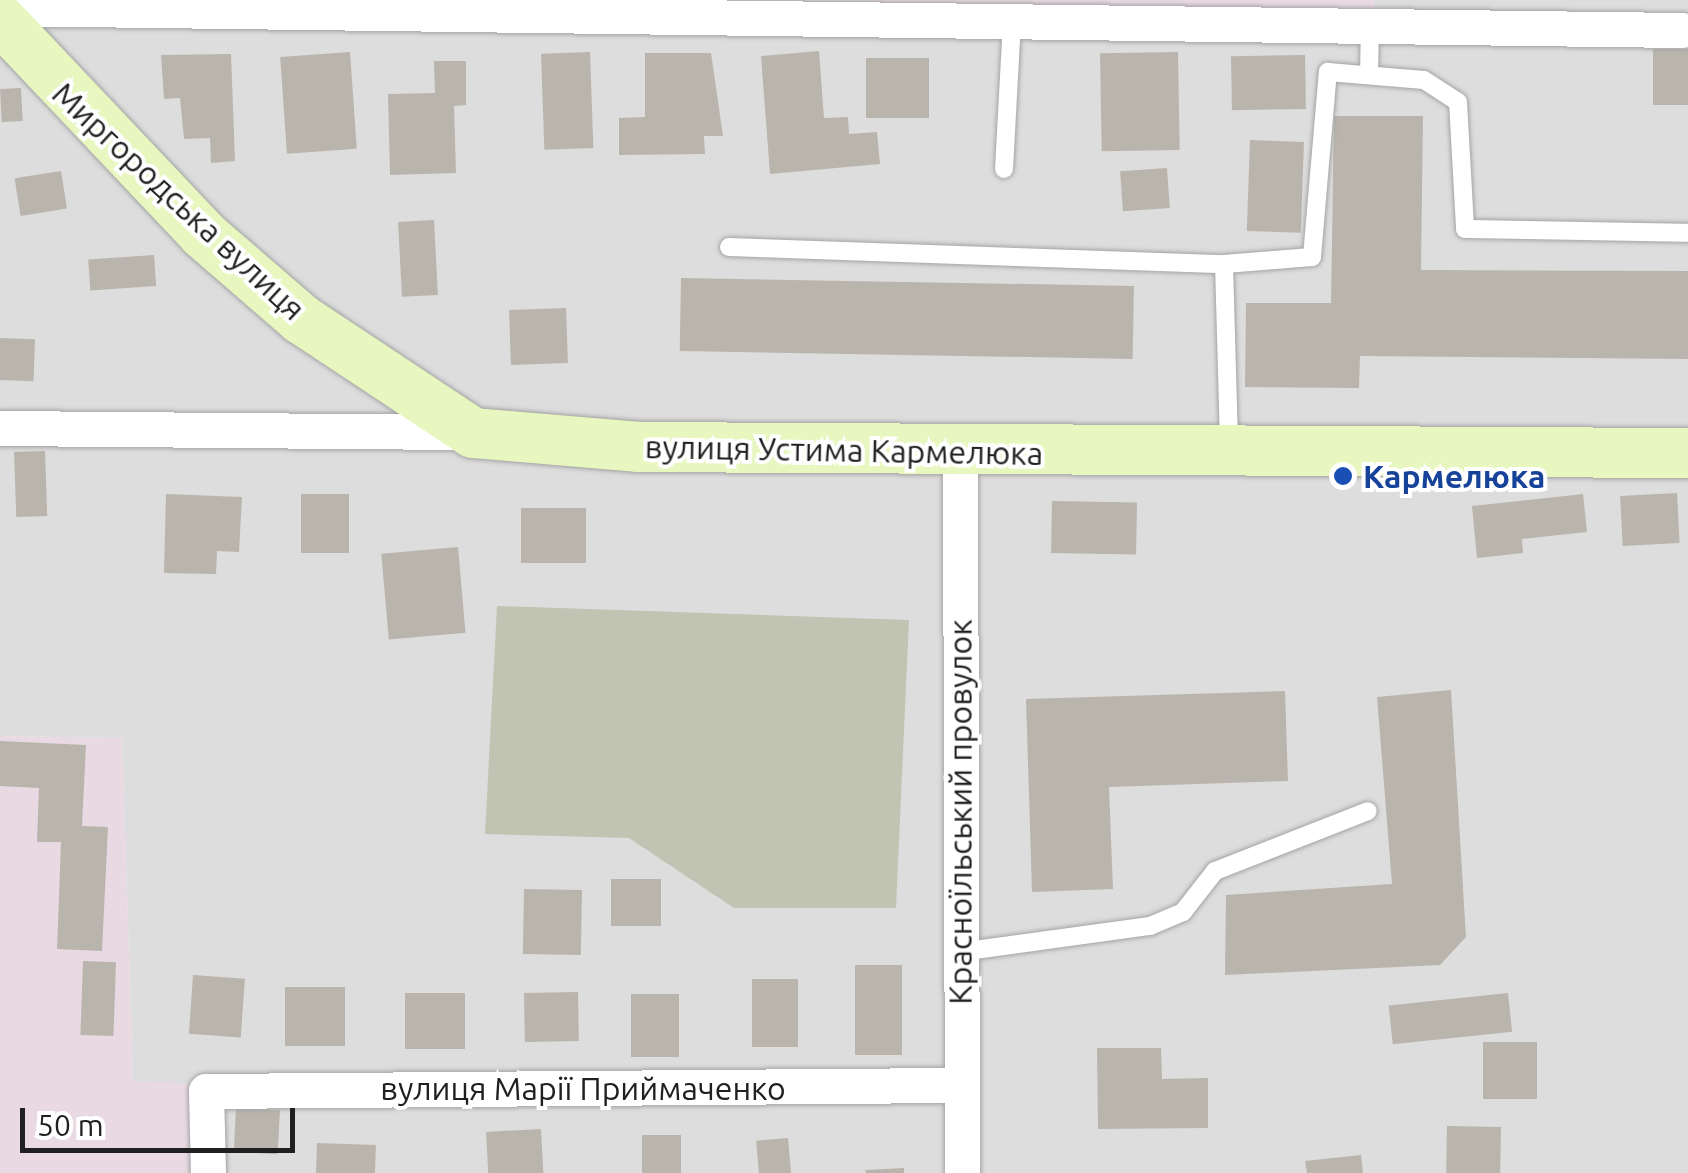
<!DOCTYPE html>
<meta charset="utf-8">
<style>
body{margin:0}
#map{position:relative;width:1688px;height:1173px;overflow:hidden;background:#f0efe7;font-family:Ubuntu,sans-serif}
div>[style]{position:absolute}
.residential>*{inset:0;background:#dedddd}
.industrial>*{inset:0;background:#e9d9e3}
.construction>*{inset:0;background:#c1c4b3}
.building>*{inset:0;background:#b9b5ad;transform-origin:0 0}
.roads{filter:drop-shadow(0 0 2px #a4a4a4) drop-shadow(0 0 2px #a4a4a4)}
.lane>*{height:18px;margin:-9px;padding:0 9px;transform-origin:9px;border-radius:9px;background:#fff}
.street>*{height:35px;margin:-17.5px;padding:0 17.5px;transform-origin:17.5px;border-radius:17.5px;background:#fff}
.secondary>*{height:50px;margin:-25px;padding:0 25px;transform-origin:25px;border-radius:25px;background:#e8f6bf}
.dots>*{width:28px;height:28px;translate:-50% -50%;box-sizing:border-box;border:5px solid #fff;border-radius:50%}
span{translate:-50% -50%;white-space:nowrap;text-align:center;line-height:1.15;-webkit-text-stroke:8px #fff;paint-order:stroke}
.street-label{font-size:32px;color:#202020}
.transit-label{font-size:32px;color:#164399;font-weight:700}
.left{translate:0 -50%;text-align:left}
.scale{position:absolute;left:20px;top:1108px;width:275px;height:45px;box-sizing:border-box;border:5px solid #202020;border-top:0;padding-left:12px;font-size:30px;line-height:35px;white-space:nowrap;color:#202020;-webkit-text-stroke:8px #fff;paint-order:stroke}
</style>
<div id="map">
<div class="residential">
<div style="clip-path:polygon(0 0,1373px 21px,1374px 0,1688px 0,1688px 1173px,197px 1173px,133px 1082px,122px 738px,0 736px)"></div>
</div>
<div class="industrial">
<div style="clip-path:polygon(629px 0,1374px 0,1373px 21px)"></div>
<div style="clip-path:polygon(0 736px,122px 738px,133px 1081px,196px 1084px,197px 1173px,0 1173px)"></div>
</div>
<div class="construction">
<div style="clip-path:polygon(497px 606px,909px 620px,896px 908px,734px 908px,629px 838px,485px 834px)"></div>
</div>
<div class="building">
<div style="left:1653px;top:49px;width:35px;height:56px"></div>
<div style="clip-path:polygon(819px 51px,824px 118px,848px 117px,849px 134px,877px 132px,880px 164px,770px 174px,761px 56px)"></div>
<div style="left:350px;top:52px;width:97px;height:70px;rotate:86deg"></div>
<div style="left:590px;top:52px;width:96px;height:49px;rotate:88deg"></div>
<div style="left:1178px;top:52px;width:98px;height:78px;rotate:89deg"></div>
<div style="clip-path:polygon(645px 53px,711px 53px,723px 136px,704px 136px,705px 154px,619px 155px,619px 118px,645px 117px)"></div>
<div style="clip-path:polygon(231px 54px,235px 161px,211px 163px,210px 138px,184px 139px,180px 98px,164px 99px,161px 55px)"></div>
<div style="left:1305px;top:55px;width:54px;height:74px;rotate:89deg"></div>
<div style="left:866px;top:58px;width:63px;height:60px"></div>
<div style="clip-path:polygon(434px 61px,466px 61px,466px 105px,454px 106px,456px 173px,390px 175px,388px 94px,435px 93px)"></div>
<div style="left:21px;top:88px;width:33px;height:21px;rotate:87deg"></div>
<div style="clip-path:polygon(1334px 116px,1423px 116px,1421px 270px,1688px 271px,1688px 359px,1360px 356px,1359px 388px,1245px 387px,1246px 303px,1331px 303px)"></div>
<div style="left:1250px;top:140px;width:54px;height:91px;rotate:2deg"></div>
<div style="left:1167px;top:168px;width:40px;height:47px;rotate:86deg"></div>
<div style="left:61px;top:171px;width:38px;height:47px;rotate:81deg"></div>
<div style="left:434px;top:220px;width:75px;height:36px;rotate:87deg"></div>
<div style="left:154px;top:255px;width:31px;height:66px;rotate:86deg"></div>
<div style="left:681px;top:278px;width:453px;height:73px;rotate:1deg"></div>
<div style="left:566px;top:308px;width:55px;height:57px;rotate:88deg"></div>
<div style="left:0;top:338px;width:35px;height:42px;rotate:2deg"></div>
<div style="left:45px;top:451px;width:65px;height:31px;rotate:88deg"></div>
<div style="left:1677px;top:493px;width:50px;height:57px;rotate:87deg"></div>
<div style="clip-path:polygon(166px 494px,242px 497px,239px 552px,217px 551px,216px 574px,164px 573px)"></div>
<div style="left:301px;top:494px;width:48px;height:59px"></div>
<div style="clip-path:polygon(1583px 494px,1587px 532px,1522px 539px,1523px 553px,1477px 558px,1472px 506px)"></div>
<div style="left:1052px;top:501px;width:85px;height:52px;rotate:1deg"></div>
<div style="left:521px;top:508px;width:65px;height:55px"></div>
<div style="left:458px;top:547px;width:86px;height:77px;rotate:85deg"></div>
<div style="clip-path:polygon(1451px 690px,1466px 937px,1440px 965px,1225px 975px,1226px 895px,1392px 884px,1377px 697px)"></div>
<div style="clip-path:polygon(1285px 691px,1288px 781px,1109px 787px,1113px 889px,1032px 892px,1026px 699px)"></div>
<div style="clip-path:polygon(0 741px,86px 745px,82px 826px,108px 827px,102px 951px,57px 949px,61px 842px,37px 842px,39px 788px,0 786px)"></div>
<div style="left:661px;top:879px;width:47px;height:50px;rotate:90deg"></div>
<div style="left:524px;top:889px;width:58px;height:65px;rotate:1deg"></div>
<div style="left:83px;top:961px;width:33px;height:74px;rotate:2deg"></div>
<div style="left:902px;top:965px;width:90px;height:47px;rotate:90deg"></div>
<div style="left:193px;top:975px;width:52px;height:59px;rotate:4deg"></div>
<div style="left:752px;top:979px;width:46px;height:68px"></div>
<div style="left:285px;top:987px;width:60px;height:59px"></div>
<div style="left:578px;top:992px;width:49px;height:54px;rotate:89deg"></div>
<div style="left:465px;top:993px;width:56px;height:60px;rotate:90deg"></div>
<div style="left:1508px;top:993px;width:39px;height:120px;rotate:84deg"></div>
<div style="left:679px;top:994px;width:63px;height:48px;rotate:90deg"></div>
<div style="left:1483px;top:1042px;width:54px;height:57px"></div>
<div style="clip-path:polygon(1097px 1048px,1161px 1048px,1162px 1079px,1208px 1078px,1208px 1128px,1098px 1129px)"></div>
<div style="left:236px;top:1108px;width:44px;height:44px;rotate:3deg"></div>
<div style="left:1447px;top:1126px;width:54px;height:47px;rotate:1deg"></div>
<div style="left:541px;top:1129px;width:44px;height:55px;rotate:87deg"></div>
<div style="left:642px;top:1135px;width:39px;height:38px"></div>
<div style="left:788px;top:1138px;width:35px;height:32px;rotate:85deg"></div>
<div style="left:317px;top:1143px;width:59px;height:30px;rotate:2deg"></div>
<div style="clip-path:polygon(1361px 1155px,1363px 1173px,1307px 1173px,1305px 1161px)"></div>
<div style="clip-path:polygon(904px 1168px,904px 1173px,866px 1173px,865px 1170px)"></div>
</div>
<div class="roads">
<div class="lane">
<div style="left:1369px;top:75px;width:50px;rotate:-88.9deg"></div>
<div style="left:1004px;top:169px;width:149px;rotate:-86.9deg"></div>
<div style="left:729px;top:247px;width:495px;rotate:2deg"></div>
<div style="left:1224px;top:264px;width:88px;rotate:-4.5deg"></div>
<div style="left:1312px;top:257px;width:186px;rotate:-85.1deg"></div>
<div style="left:1328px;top:72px;width:96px;rotate:4.8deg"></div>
<div style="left:1424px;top:80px;width:40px;rotate:32.9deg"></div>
<div style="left:1458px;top:102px;width:127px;rotate:86.8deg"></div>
<div style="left:1465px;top:229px;width:223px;rotate:1deg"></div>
<div style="left:1224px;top:264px;width:184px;rotate:88.4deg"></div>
<div style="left:960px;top:952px;width:192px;rotate:-7.8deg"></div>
<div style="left:1150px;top:926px;width:36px;rotate:-23deg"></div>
<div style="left:1183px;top:912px;width:52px;rotate:-52deg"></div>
<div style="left:1215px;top:871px;width:164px;rotate:-21.4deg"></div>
</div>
<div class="street">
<div style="left:0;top:8px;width:1682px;rotate:0.75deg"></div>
<div style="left:0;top:428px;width:464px;rotate:0.5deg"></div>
<div style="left:960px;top:452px;width:721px;rotate:89.84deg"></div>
<div style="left:208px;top:1173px;width:82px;rotate:-91.4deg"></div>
<div style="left:206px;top:1091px;width:754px;rotate:-0.46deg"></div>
</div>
<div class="secondary">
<div style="left:0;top:19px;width:296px;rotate:46.6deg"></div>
<div style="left:203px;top:234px;width:130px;rotate:40.9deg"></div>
<div style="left:301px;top:319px;width:206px;rotate:33.5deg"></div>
<div style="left:473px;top:433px;width:166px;rotate:4.8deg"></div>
<div style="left:638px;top:447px;width:1050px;rotate:0.33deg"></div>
</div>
</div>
<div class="dots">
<div style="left:1343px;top:476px;background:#1a4fb4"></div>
</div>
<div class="street-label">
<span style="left:179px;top:201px;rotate:43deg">Миргородська вулиця</span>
<span style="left:844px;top:450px;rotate:1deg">вулиця Устима Кармелюка</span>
<span style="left:960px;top:812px;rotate:-90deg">Красноїльський провулок</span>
<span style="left:583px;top:1088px">вулиця Марії Приймаченко</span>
</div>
<div class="transit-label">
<span class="left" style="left:1363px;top:476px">Кармелюка</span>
</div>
<div class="scale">50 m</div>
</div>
